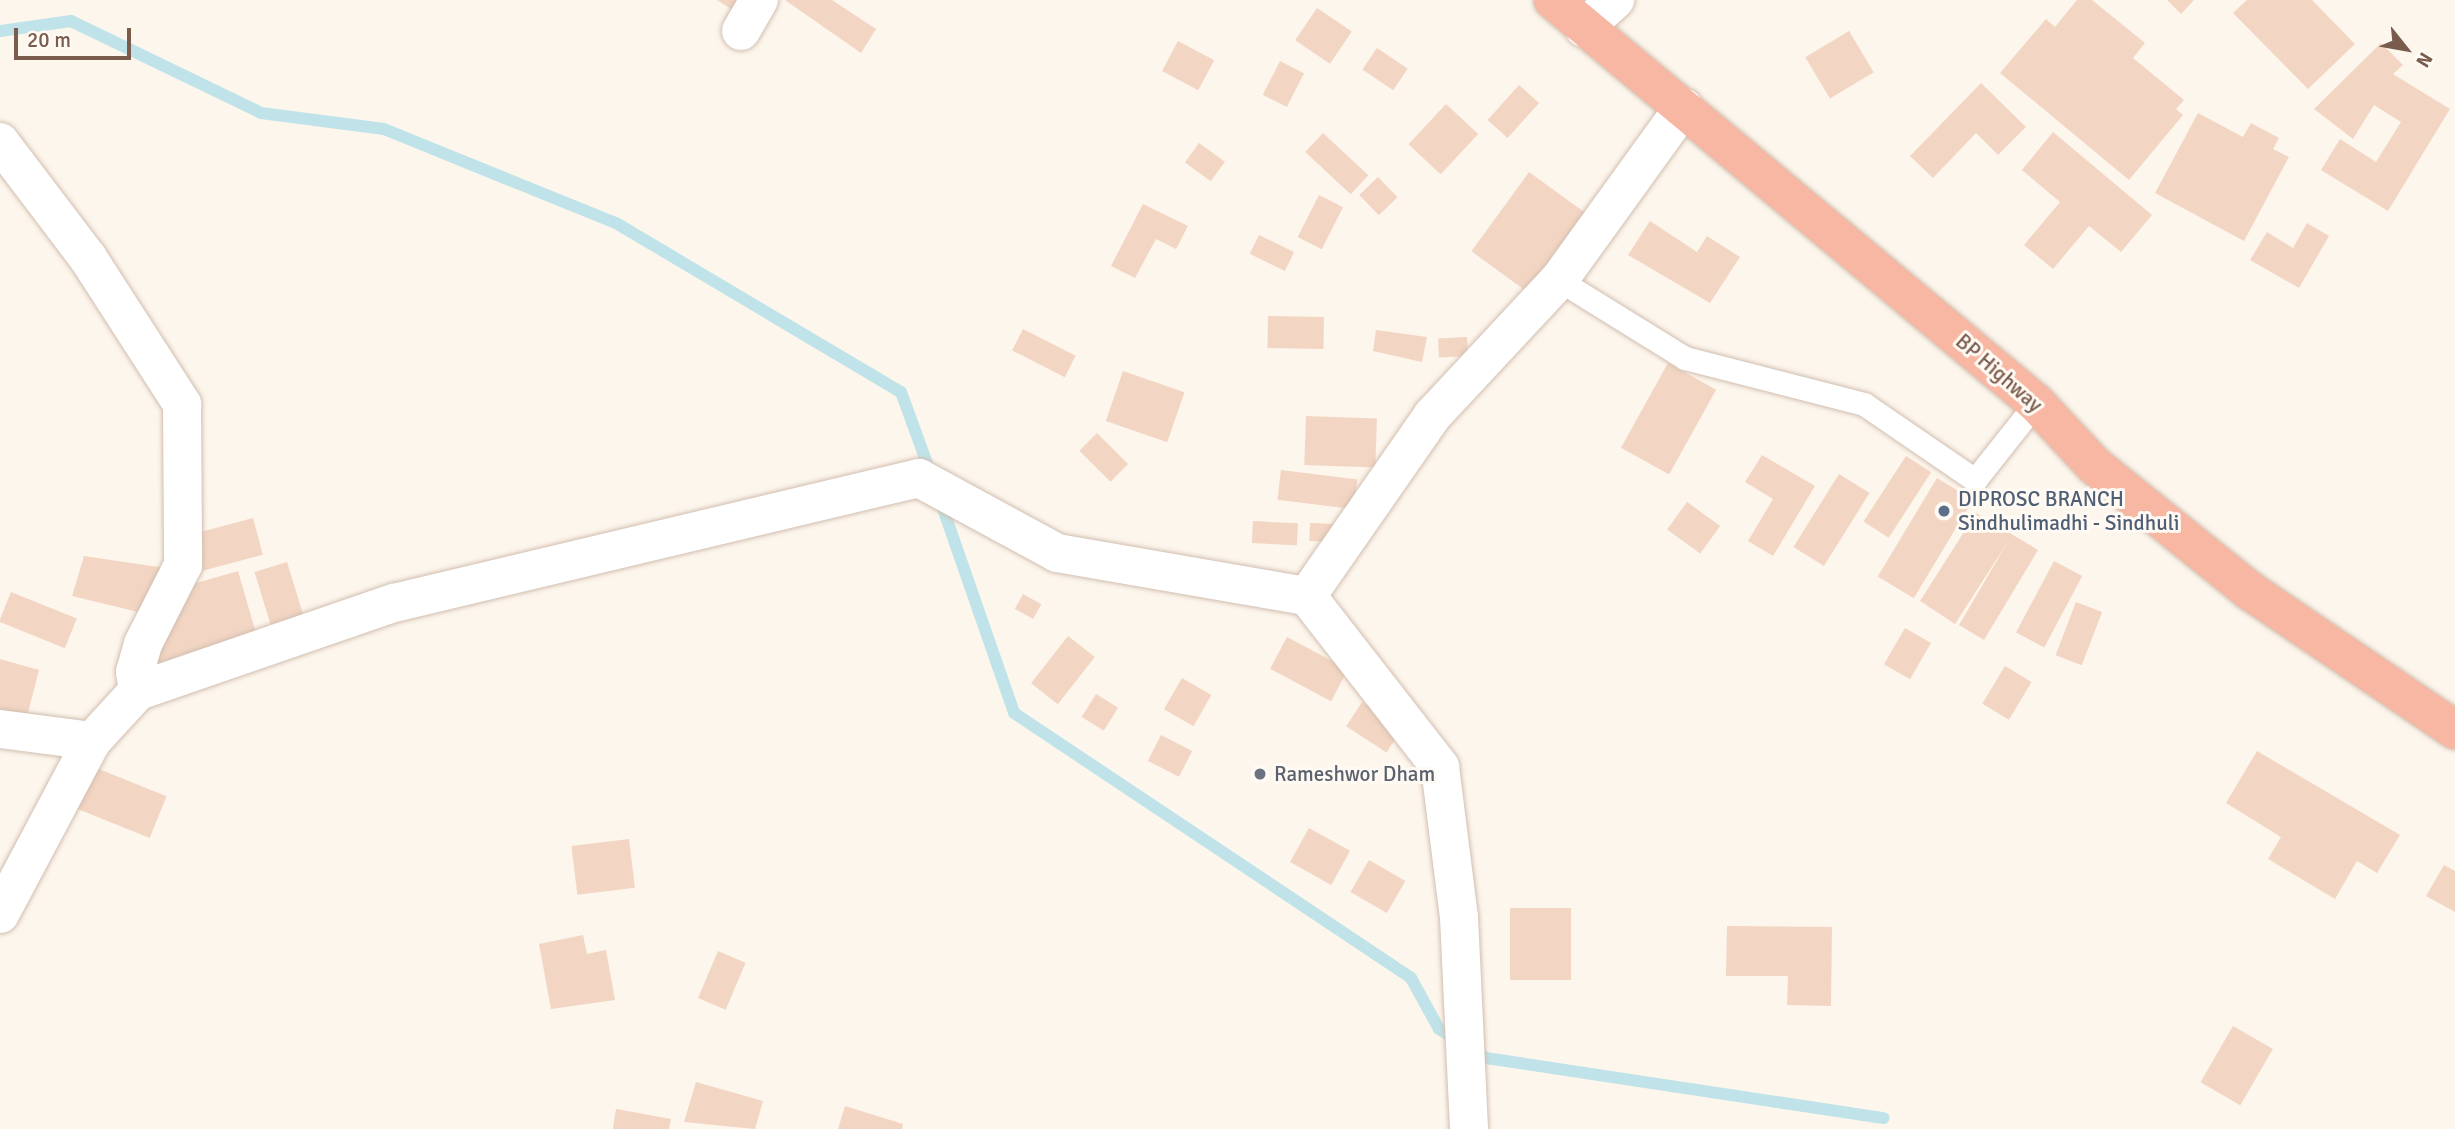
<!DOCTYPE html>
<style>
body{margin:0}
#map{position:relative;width:2455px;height:1129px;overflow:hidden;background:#fdf6ec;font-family:Signika,sans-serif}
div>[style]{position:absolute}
.stream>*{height:12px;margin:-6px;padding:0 6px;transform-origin:6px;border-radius:6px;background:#bfe3e8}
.building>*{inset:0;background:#f3d5c3;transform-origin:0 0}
.roads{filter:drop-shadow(0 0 2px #d1beb0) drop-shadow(0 0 2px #d1beb0)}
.lane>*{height:23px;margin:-11.5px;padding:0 11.5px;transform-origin:11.5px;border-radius:11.5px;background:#fff}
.street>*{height:38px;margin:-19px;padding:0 19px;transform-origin:19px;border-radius:19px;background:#fff}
.highway>*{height:38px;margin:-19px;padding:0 19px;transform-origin:19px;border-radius:19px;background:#f7b7a3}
.dots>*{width:19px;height:19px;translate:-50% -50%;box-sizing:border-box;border:4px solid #fffaf3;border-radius:50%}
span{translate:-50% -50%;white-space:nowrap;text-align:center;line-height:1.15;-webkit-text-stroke:6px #fffaf3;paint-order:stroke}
.street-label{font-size:21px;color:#7a5c4d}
.service-label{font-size:21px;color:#4e5e75}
.left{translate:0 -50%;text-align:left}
.worship-label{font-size:21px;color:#5b616d}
.north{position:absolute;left:2371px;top:14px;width:70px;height:70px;-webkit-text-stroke:5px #fffaf3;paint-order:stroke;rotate:121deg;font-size:19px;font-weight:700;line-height:28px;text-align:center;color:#7a5c4d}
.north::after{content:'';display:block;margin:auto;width:24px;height:32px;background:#7a5c4d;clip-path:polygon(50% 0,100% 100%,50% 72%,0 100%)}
.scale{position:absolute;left:14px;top:28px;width:117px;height:32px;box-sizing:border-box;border:4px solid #7a5c4d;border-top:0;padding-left:9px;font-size:21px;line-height:24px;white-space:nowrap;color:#7a5c4d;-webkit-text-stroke:5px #fffaf3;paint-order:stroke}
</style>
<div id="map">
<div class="stream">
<div style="left:0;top:31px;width:72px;rotate:-8deg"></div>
<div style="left:71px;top:21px;width:211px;rotate:25.8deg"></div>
<div style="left:261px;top:113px;width:124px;rotate:7.4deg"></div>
<div style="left:384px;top:129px;width:250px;rotate:22.1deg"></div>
<div style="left:616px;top:223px;width:331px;rotate:30.7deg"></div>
<div style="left:901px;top:392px;width:90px;rotate:70deg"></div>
<div style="left:940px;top:500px;width:225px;rotate:70.8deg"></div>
<div style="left:1014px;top:713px;width:477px;rotate:33.7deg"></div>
<div style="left:1411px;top:978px;width:58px;rotate:61.2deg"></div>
<div style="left:1439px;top:1029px;width:55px;rotate:31.7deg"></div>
<div style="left:1486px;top:1058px;width:402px;rotate:8.6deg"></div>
</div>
<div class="building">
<div style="clip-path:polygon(717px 0,739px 0,733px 10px)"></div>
<div style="clip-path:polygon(785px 0,832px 0,876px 29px,861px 53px)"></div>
<div style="clip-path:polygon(2077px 0,2092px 0,2145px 43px,2133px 58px,2184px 100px,2176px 109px,2183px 115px,2129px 180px,2000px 73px,2046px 19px,2055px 27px)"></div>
<div style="clip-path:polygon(2167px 0,2194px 0,2181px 14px)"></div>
<div style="clip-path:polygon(2247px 0,2312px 0,2355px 44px,2308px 89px,2233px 13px)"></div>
<div style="left:1317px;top:8px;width:42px;height:39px;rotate:34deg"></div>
<div style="left:1849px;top:31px;width:48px;height:51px;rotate:59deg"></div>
<div style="left:1178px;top:41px;width:41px;height:34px;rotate:28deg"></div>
<div style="clip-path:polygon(2381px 43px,2403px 65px,2393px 74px,2450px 109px,2388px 211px,2321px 170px,2340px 139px,2376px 162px,2401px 122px,2374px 105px,2353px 139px,2314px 109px)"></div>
<div style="left:1377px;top:48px;width:37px;height:26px;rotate:34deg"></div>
<div style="left:1280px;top:61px;width:27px;height:38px;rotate:27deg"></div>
<div style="clip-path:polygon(1981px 83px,2026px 127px,1998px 155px,1976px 133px,1933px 178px,1910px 156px)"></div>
<div style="left:1519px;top:85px;width:27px;height:47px;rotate:42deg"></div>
<div style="left:1446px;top:104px;width:44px;height:55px;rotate:43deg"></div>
<div style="clip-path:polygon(2198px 113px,2243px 137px,2251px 123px,2279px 138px,2273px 149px,2289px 157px,2244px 241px,2155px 193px)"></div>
<div style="clip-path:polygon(2053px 132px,2152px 215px,2121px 252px,2089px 226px,2053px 269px,2024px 245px,2060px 202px,2022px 170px)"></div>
<div style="left:1323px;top:133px;width:62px;height:26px;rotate:43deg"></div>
<div style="left:1199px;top:143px;width:32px;height:24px;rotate:36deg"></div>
<div style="left:1529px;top:172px;width:69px;height:98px;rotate:36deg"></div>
<div style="left:1378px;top:177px;width:28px;height:26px;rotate:46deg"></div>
<div style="left:1319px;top:195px;width:27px;height:47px;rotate:27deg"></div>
<div style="clip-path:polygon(1143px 204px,1188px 226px,1176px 249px,1156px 239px,1135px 278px,1111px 266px)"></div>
<div style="clip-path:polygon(1650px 221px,1697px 252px,1707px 236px,1740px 257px,1710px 303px,1628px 255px)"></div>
<div style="clip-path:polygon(2307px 223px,2329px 236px,2299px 288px,2250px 260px,2267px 232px,2293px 248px)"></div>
<div style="left:1259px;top:235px;width:39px;height:21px;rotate:26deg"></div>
<div style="left:1268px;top:316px;width:56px;height:32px;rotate:1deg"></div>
<div style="left:1023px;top:329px;width:59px;height:24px;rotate:27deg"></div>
<div style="clip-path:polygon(1376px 330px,1427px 337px,1422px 362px,1373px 351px)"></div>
<div style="left:1467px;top:337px;width:19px;height:29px;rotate:87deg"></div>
<div style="left:1668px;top:363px;width:55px;height:97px;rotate:29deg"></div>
<div style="left:1123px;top:371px;width:65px;height:53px;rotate:19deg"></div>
<div style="left:1306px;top:416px;width:71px;height:49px;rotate:2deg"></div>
<div style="left:1097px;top:433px;width:44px;height:25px;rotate:45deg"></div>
<div style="clip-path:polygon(1762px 455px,1815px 486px,1773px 556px,1748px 541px,1773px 499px,1745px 482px)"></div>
<div style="left:1906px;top:456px;width:30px;height:78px;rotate:33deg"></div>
<div style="left:1281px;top:470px;width:77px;height:30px;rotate:7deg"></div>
<div style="left:1839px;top:474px;width:36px;height:86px;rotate:32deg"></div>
<div style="left:1937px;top:478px;width:42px;height:115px;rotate:31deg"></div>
<div style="left:1687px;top:502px;width:41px;height:34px;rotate:36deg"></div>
<div style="clip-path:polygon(1976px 513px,2038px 550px,1984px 640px,1959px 625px,2009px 540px,1955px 624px,1920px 601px)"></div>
<div style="left:253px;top:518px;width:38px;height:62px;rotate:75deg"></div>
<div style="left:1253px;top:521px;width:45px;height:22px;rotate:3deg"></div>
<div style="left:1310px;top:523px;width:28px;height:18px;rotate:2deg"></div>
<div style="clip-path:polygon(84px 556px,165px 568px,142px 613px,72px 596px)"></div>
<div style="left:2054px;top:561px;width:32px;height:81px;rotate:28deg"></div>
<div style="left:287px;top:562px;width:55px;height:34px;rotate:73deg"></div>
<div style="clip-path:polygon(238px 571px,257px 637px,155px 670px,154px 649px,186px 586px)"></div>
<div style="left:11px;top:592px;width:71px;height:32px;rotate:22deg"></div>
<div style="left:1023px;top:594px;width:21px;height:17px;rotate:29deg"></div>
<div style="left:2076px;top:602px;width:28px;height:57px;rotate:21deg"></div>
<div style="left:1905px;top:628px;width:30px;height:42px;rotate:30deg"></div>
<div style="left:1068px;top:636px;width:34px;height:60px;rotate:38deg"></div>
<div style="left:1287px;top:637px;width:69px;height:36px;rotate:28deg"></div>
<div style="clip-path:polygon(0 659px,39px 670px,28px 713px,0 710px)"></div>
<div style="left:2005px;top:666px;width:31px;height:44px;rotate:31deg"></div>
<div style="left:1182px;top:678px;width:34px;height:36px;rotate:30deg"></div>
<div style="left:1096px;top:694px;width:26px;height:27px;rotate:32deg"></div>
<div style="left:1362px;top:702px;width:48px;height:29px;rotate:33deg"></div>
<div style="left:1161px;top:735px;width:35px;height:29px;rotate:27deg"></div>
<div style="clip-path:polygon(2257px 751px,2400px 835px,2377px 873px,2357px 861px,2335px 899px,2268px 859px,2281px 837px,2226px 803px)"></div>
<div style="left:84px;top:763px;width:89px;height:45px;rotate:22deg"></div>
<div style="left:1309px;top:828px;width:47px;height:39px;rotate:29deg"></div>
<div style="left:629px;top:839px;width:49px;height:58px;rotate:83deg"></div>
<div style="left:1369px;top:860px;width:42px;height:37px;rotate:30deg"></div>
<div style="clip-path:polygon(2444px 865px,2455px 871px,2455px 912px,2426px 896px)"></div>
<div style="left:1571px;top:908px;width:72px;height:61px;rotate:90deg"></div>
<div style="clip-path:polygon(1727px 926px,1832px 927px,1831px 1006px,1787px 1005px,1788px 976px,1726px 976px)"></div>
<div style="clip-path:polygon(583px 935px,587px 954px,606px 950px,615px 1000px,551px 1009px,539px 944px)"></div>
<div style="left:718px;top:951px;width:30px;height:51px;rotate:23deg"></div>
<div style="left:2233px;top:1026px;width:46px;height:65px;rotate:30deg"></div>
<div style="clip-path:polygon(696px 1082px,763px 1101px,755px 1129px,684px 1122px)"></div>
<div style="clip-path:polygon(845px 1106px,903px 1124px,902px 1129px,838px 1129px)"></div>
<div style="clip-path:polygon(616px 1109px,671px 1119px,669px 1129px,613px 1129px)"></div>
</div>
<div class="roads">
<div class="lane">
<div style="left:1559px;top:280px;width:148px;rotate:31.8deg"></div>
<div style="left:1685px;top:358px;width:185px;rotate:14.4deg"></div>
<div style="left:1864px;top:404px;width:135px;rotate:34.4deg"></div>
<div style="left:1975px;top:480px;width:98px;rotate:-51.6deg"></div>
</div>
<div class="street">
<div style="left:1584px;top:28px;width:42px;rotate:-42.1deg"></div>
<div style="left:741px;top:31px;width:36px;rotate:-60deg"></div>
<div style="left:0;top:142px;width:146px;rotate:52.8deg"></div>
<div style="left:88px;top:258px;width:174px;rotate:57.2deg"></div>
<div style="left:182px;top:404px;width:161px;rotate:89.6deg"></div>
<div style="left:183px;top:565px;width:89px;rotate:116.9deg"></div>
<div style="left:143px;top:644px;width:29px;rotate:106deg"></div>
<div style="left:135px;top:672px;width:19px;rotate:81deg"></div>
<div style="left:1307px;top:596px;width:217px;rotate:52.1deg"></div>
<div style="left:1440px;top:767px;width:151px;rotate:82.8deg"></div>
<div style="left:1459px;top:917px;width:212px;rotate:87.3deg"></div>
<div style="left:0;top:729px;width:93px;rotate:7.4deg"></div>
<div style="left:0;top:914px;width:196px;rotate:-62deg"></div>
<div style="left:92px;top:741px;width:68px;rotate:-47.4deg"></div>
<div style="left:138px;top:691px;width:271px;rotate:-19deg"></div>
<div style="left:394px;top:603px;width:540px;rotate:-13.39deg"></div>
<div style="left:919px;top:478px;width:157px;rotate:28.5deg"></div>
<div style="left:1057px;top:553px;width:254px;rotate:9.8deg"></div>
<div style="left:1307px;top:596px;width:219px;rotate:-55.2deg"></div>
<div style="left:1432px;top:416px;width:186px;rotate:-47deg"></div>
<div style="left:1559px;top:280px;width:213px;rotate:-54.2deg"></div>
</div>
<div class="highway">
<div style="left:1553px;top:0;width:629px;rotate:39.84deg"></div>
<div style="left:2036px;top:403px;width:86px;rotate:46.9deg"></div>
<div style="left:2095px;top:466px;width:199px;rotate:38.9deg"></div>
<div style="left:2250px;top:591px;width:248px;rotate:34.1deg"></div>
</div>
</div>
<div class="dots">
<div style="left:1944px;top:511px;background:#5c6f8a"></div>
<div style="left:1260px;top:774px;background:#6b7280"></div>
</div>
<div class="street-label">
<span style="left:1999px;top:373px;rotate:41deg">BP Highway</span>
</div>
<div class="service-label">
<span class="left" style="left:1958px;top:511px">DIPROSC BRANCH<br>Sindhulimadhi - Sindhuli</span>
</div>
<div class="worship-label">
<span class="left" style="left:1274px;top:774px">Rameshwor Dham</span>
</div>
<div class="north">N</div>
<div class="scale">20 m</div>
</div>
